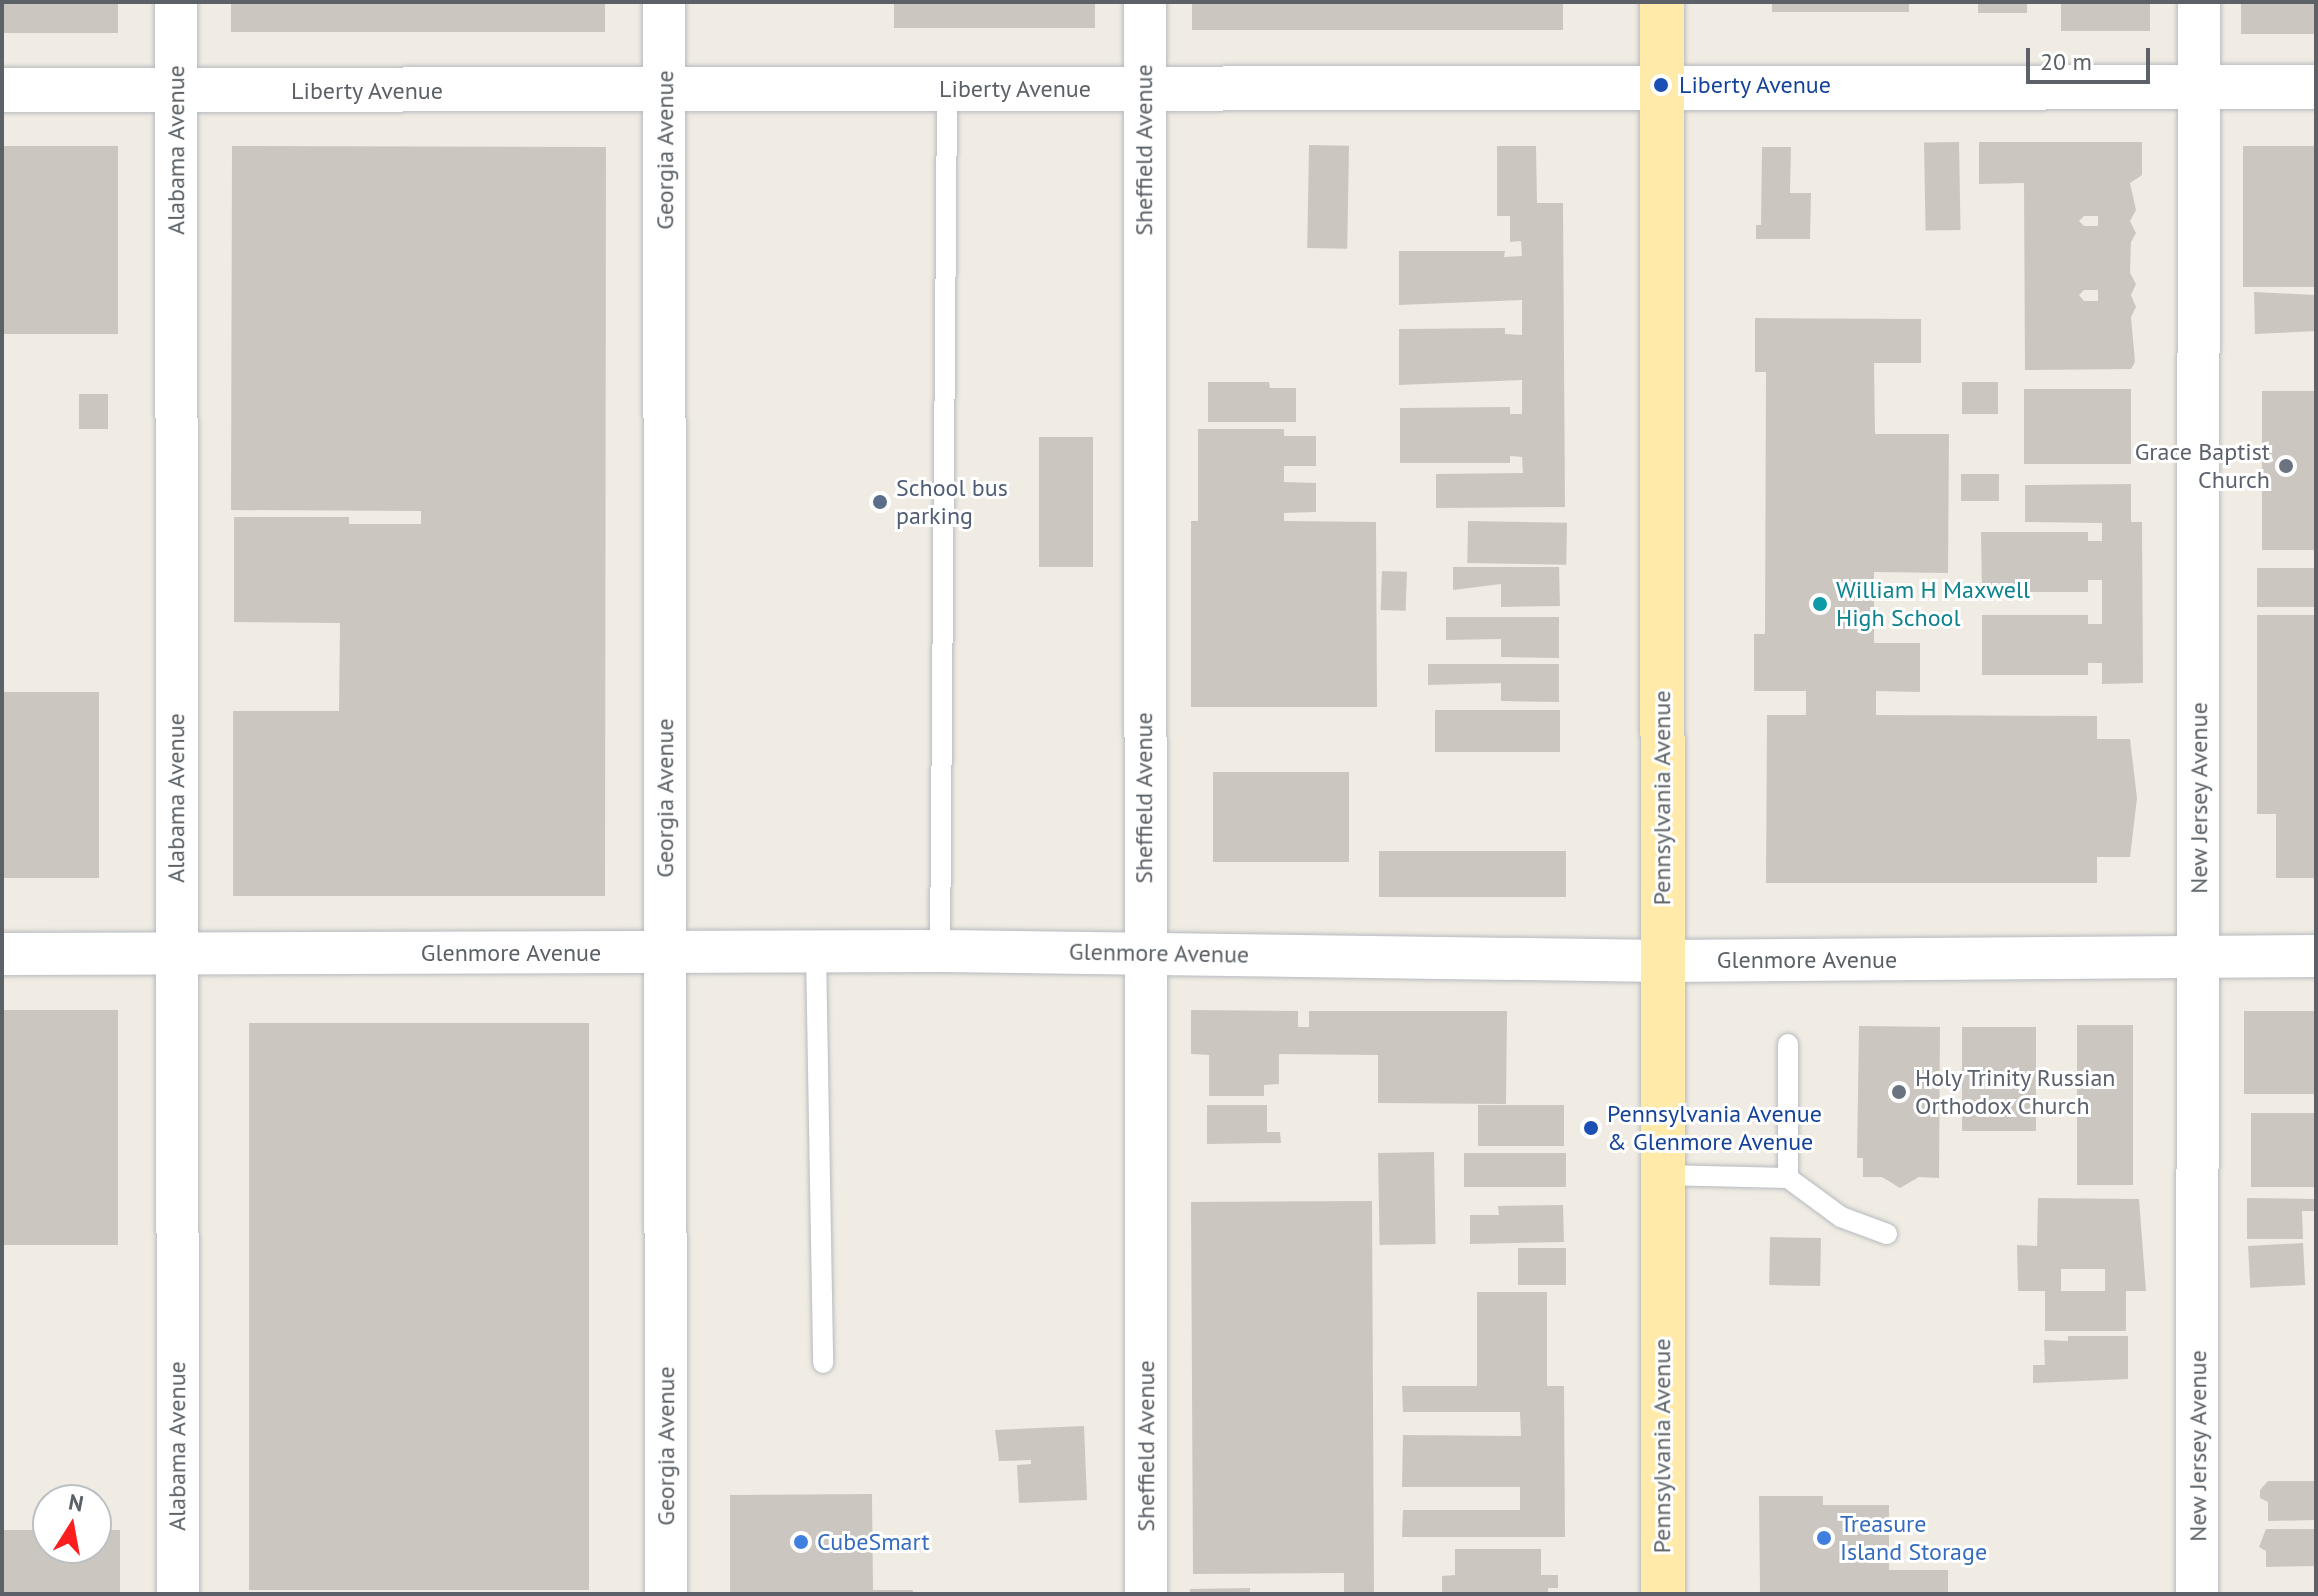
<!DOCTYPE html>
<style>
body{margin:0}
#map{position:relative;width:2318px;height:1596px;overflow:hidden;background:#f0ece3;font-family:"PT Sans",sans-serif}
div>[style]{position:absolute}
.building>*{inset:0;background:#cbc7c0;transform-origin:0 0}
.roads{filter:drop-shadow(0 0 2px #b6babf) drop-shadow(0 0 2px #b6babf)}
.lane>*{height:20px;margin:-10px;padding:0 10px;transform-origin:10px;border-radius:10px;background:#fff}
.street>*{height:42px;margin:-21px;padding:0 21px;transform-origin:21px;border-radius:21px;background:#fff}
.secondary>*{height:44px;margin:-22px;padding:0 22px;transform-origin:22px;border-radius:22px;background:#fff}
.primary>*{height:44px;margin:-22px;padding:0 22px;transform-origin:22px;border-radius:22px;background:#ffeaa9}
.dots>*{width:22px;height:22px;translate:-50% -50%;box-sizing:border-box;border:4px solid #fff;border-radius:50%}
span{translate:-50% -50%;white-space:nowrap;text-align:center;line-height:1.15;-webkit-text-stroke:6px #fff;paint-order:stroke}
.transit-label{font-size:24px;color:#164399}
.left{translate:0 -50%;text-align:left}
.street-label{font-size:24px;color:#5b6166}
.worship-label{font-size:24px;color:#5b616d}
.right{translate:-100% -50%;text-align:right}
.service-label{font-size:24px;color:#4e5e75}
.culture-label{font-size:24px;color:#0d838f}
.shop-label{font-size:24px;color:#366cbe}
.frame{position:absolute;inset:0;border:4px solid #5b6166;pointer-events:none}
.north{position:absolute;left:32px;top:1484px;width:80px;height:80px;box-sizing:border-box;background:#fff;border:2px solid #bdc0c2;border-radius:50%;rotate:11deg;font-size:22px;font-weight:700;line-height:32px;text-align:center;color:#5b6166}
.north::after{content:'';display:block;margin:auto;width:28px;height:36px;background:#fb1e1f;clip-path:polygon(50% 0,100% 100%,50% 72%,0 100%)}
.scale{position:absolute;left:2026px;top:48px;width:124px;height:36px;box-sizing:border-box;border:4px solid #5b6166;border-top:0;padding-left:10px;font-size:24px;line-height:28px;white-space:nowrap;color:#5b6166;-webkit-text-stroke:6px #fff;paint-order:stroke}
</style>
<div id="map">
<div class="building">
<div style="left:2px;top:2px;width:116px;height:31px"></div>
<div style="left:231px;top:2px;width:374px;height:30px"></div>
<div style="left:894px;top:2px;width:201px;height:26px"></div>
<div style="left:1192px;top:2px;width:371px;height:28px"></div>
<div style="left:1772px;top:2px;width:137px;height:10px"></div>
<div style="left:1978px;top:2px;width:49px;height:11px"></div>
<div style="left:2061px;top:2px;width:89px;height:29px"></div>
<div style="left:2241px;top:2px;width:75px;height:32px"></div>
<div style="left:1959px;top:142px;width:88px;height:35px;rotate:89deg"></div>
<div style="clip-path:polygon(evenodd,1979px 142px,2142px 142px,2142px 175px,2130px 183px,2136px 210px,2130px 221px,2136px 233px,2131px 242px,2130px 273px,2136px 284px,2131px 295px,2136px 307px,2131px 317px,2135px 362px,2131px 369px,2025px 370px,2024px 183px,1979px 184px,1979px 142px,2084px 216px,2098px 216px,2098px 226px,2084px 226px,2079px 221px,2084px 216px,1979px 142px,2084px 290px,2098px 290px,2098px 301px,2084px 301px,2079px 295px,2084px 290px)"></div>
<div style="left:1309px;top:145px;width:40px;height:103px;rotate:1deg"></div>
<div style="left:2px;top:146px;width:116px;height:188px"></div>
<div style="clip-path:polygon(232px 146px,606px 147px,605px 896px,233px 896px,233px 711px,339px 711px,340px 623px,234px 622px,234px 517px,349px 517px,349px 524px,421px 524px,421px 511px,231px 510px)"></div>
<div style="clip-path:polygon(1497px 146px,1536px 146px,1537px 203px,1563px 203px,1565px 507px,1436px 508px,1436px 474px,1523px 473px,1522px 457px,1510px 456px,1510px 463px,1400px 463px,1400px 408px,1510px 407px,1510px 414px,1522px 414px,1522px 380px,1399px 385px,1399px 329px,1505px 328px,1505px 334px,1522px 335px,1522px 300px,1399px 305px,1399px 251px,1505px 251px,1504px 257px,1522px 256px,1521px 241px,1510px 242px,1510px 216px,1497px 216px)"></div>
<div style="left:2243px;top:146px;width:73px;height:141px"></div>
<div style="clip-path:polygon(1762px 147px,1791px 147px,1790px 193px,1811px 193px,1810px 239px,1756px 239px,1756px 225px,1761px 225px)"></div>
<div style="clip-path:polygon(2254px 292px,2316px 295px,2316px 331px,2255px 334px)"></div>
<div style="clip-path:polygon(1755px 318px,1921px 319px,1921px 363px,1874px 363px,1875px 434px,1949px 434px,1948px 573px,1874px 572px,1874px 643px,1920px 643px,1920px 692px,1876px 691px,1876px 715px,2097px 716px,2097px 739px,2130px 739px,2137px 798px,2130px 857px,2097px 857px,2097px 883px,1766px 883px,1767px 715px,1806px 715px,1806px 691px,1754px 691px,1754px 634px,1765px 634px,1766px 372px,1755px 372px)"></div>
<div style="clip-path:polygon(1208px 382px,1269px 382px,1270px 388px,1296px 388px,1296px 422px,1208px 422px)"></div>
<div style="left:1962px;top:382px;width:36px;height:32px"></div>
<div style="left:2024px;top:389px;width:107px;height:75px"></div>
<div style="left:2262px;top:391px;width:54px;height:159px"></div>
<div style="left:79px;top:394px;width:29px;height:35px"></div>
<div style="clip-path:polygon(1198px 429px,1284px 429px,1284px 436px,1316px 436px,1316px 466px,1284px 466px,1284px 482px,1316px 483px,1316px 512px,1284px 513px,1284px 521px,1376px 522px,1377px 707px,1191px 707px,1191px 521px,1198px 521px)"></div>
<div style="left:1039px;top:437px;width:54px;height:130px"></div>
<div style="left:1961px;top:474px;width:38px;height:27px"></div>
<div style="clip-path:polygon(2131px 484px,2131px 522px,2142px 522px,2143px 683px,2102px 684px,2102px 663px,2088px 663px,2088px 675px,1982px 675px,1982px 615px,2088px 615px,2088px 624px,2102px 624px,2102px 580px,2088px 580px,2088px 592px,1982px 592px,1981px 532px,2088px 532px,2088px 541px,2102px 541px,2102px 523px,2025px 522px,2025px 485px)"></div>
<div style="left:1468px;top:521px;width:99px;height:42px;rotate:1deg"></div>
<div style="clip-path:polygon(1453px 567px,1559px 567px,1560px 606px,1501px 607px,1501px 584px,1453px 590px)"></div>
<div style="left:2257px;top:568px;width:59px;height:39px"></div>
<div style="left:1382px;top:571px;width:25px;height:39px;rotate:2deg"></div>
<div style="clip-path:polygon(2257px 615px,2316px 615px,2316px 878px,2276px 878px,2276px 814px,2257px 814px)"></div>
<div style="clip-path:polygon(1446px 617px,1559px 617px,1559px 658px,1501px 657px,1501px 639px,1446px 640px)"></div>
<div style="clip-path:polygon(1428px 664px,1559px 664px,1559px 702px,1501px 701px,1501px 683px,1428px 685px)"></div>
<div style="left:2px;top:692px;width:97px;height:186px"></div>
<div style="left:1435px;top:710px;width:125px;height:42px"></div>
<div style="left:1213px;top:772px;width:136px;height:90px"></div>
<div style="left:1379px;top:851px;width:187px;height:46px"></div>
<div style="left:2px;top:1010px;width:116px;height:235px"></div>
<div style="clip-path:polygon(1191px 1010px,1298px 1011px,1298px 1027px,1309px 1027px,1309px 1011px,1507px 1011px,1506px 1104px,1378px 1103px,1378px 1055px,1279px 1054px,1279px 1084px,1264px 1085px,1264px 1096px,1209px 1096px,1209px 1055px,1191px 1054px)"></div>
<div style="left:2316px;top:1011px;width:83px;height:72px;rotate:90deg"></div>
<div style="left:249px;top:1023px;width:340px;height:567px"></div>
<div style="left:2077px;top:1025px;width:56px;height:160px"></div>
<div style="clip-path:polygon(1859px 1026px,1940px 1027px,1939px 1178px,1919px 1177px,1900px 1188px,1882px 1177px,1863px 1177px,1863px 1158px,1857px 1158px)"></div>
<div style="left:1962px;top:1027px;width:74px;height:104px"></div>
<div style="clip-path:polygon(1207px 1105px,1267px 1105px,1267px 1132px,1280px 1132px,1281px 1143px,1207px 1144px)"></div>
<div style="left:1478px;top:1105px;width:86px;height:41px"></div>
<div style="left:2251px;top:1113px;width:65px;height:74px"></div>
<div style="left:1434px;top:1152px;width:92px;height:56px;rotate:89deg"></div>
<div style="left:1464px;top:1153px;width:102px;height:34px"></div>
<div style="clip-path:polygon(evenodd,2038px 1198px,2139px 1199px,2146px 1291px,2126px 1291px,2126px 1331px,2045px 1331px,2045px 1291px,2018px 1291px,2017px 1245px,2037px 1246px,2038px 1198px,2061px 1269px,2105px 1269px,2105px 1291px,2061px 1291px,2061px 1269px)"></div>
<div style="clip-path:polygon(2247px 1198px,2316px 1199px,2316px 1211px,2302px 1211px,2303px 1239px,2247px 1239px)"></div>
<div style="clip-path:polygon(1372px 1201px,1374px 1594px,1344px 1594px,1344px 1573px,1193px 1574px,1191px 1202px)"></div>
<div style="clip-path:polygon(1563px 1205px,1564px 1242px,1470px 1244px,1470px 1215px,1499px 1215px,1498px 1206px)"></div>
<div style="left:1770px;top:1237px;width:51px;height:48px;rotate:1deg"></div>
<div style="left:2303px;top:1243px;width:42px;height:55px;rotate:87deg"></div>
<div style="left:1518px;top:1248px;width:48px;height:37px"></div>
<div style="clip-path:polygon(1477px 1292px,1547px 1292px,1547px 1386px,1564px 1386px,1565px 1537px,1402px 1537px,1403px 1510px,1520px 1510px,1520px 1487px,1402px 1487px,1403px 1435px,1521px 1436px,1520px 1412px,1403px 1412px,1402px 1386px,1477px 1386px)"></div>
<div style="clip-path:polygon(2068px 1336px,2128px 1336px,2128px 1379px,2033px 1383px,2033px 1365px,2045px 1365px,2044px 1340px,2068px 1341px)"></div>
<div style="clip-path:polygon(1084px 1426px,1087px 1500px,1019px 1503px,1017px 1465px,1031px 1464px,1031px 1460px,999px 1461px,995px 1430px)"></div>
<div style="clip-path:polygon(2268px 1481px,2316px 1481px,2316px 1520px,2268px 1521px,2268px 1502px,2260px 1498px,2260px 1490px)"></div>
<div style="clip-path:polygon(872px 1494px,873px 1590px,913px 1590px,913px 1594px,730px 1594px,730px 1495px)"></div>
<div style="clip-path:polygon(1759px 1496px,1823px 1496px,1823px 1505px,1889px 1505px,1889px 1570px,1948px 1570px,1948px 1594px,1760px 1594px)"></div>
<div style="clip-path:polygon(2266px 1529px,2316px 1529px,2316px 1566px,2266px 1567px,2266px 1551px,2259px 1547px)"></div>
<div style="clip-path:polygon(2px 1530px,48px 1530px,48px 1548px,96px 1548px,96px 1530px,120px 1530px,120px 1594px,2px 1594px)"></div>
<div style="clip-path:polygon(1455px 1549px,1541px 1549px,1541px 1575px,1558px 1575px,1558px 1588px,1548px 1588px,1548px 1594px,1442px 1594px,1442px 1576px,1455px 1575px)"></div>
<div style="clip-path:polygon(1250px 1588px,1250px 1594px,1190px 1594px,1190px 1589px)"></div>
</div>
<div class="roads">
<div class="lane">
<div style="left:940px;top:951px;width:862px;rotate:-89.53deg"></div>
<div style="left:816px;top:952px;width:411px;rotate:89deg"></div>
<div style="left:1788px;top:1044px;width:134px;rotate:90deg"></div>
<div style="left:1662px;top:1175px;width:126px;rotate:1.4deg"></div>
<div style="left:1788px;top:1178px;width:66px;rotate:36.3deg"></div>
<div style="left:1841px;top:1217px;width:49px;rotate:20.3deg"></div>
</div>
<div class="street">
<div style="left:176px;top:2px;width:1592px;rotate:89.93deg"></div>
<div style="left:664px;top:2px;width:1592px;rotate:89.93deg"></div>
<div style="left:1145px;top:2px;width:1592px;rotate:89.96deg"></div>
<div style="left:2px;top:954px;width:938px;rotate:-0.18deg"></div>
<div style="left:940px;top:951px;width:722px;rotate:0.79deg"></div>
<div style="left:1662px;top:961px;width:654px;rotate:-0.44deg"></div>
<div style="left:2197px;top:1594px;width:1592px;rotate:-89.93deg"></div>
</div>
<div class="secondary">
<div style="left:2px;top:90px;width:2314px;rotate:-0.07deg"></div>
</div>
<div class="primary">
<div style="left:1662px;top:2px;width:1592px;rotate:89.96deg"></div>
</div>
</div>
<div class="dots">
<div style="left:1661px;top:85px;background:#1a4fb4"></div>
<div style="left:2286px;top:466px;background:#6b7280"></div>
<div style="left:880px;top:502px;background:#5c6f8a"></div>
<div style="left:1820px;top:604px;background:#0f9aa8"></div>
<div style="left:1899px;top:1092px;background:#6b7280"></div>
<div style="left:1591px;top:1128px;background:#1a4fb4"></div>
<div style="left:1824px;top:1538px;background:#3f7fe0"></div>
<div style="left:801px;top:1542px;background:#3f7fe0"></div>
</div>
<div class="transit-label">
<span class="left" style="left:1679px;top:85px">Liberty Avenue</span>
<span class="left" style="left:1607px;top:1128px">Pennsylvania Avenue<br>&amp; Glenmore Avenue</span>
</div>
<div class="street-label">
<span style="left:1015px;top:89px">Liberty Avenue</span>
<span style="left:367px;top:91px">Liberty Avenue</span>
<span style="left:176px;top:150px;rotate:-90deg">Alabama Avenue</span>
<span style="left:665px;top:150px;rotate:-90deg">Georgia Avenue</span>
<span style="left:1144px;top:150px;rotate:-90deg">Sheffield Avenue</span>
<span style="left:176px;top:798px;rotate:-90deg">Alabama Avenue</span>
<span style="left:665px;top:798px;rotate:-90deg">Georgia Avenue</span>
<span style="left:1144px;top:798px;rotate:-90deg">Sheffield Avenue</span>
<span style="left:1662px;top:798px;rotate:-90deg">Pennsylvania Avenue</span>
<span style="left:2199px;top:798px;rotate:-90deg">New Jersey Avenue</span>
<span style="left:511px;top:953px">Glenmore Avenue</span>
<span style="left:1159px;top:953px;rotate:1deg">Glenmore Avenue</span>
<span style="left:1807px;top:960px">Glenmore Avenue</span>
<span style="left:177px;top:1446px;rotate:-90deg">Alabama Avenue</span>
<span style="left:666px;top:1446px;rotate:-90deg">Georgia Avenue</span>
<span style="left:1146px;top:1446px;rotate:-90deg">Sheffield Avenue</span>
<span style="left:1662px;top:1446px;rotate:-90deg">Pennsylvania Avenue</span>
<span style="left:2198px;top:1446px;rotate:-90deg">New Jersey Avenue</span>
</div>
<div class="worship-label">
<span class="right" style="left:2270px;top:466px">Grace Baptist<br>Church</span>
<span class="left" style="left:1915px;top:1092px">Holy Trinity Russian<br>Orthodox Church</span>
</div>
<div class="service-label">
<span class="left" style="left:896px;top:502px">School bus<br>parking</span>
</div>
<div class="culture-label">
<span class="left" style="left:1836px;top:604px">William H Maxwell<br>High School</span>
</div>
<div class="shop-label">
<span class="left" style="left:1840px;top:1538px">Treasure<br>Island Storage</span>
<span class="left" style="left:817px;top:1542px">CubeSmart</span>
</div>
<div class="frame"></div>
<div class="north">N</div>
<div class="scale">20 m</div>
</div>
